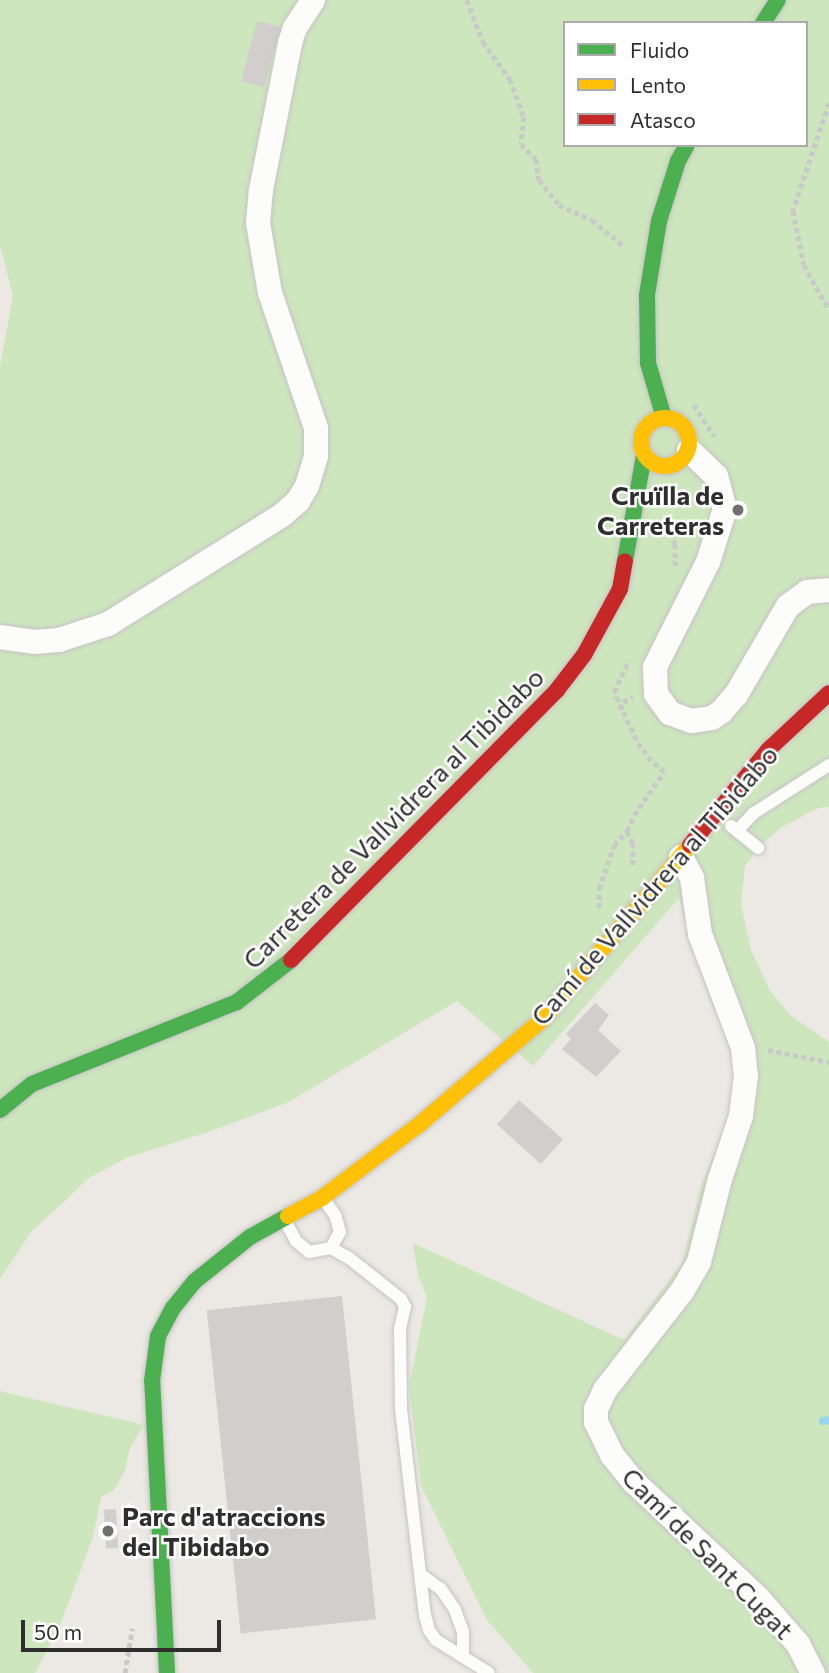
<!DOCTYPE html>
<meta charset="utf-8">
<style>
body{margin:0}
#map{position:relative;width:829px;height:1673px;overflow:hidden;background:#ece8e4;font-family:Commissioner,sans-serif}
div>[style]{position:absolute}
.green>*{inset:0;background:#cee6be}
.stream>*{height:8px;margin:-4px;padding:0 4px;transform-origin:4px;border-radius:4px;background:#99d6ec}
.building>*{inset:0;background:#d1cecb;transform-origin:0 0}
.path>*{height:4.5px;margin-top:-2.25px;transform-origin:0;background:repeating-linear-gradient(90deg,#c9c9c8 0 5px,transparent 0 8.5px)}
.roads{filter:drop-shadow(0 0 2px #c5c4c5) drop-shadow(0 0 2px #c5c4c5)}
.lane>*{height:12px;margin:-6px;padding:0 6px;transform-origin:6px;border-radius:6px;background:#fcfcfb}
.street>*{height:24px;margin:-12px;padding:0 12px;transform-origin:12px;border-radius:12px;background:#fcfcfb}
.fast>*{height:16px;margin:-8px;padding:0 8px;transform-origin:8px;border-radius:8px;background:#4caf50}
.slow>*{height:16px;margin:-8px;padding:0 8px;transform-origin:8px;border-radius:8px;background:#ffc107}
.slow>.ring{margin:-8px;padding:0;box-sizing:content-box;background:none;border:16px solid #ffc107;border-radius:50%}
.jam>*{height:16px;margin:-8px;padding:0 8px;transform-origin:8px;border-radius:8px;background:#c62828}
.dots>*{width:19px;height:19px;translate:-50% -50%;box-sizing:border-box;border:4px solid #fff;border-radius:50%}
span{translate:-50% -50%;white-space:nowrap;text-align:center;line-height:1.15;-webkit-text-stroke:5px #fff;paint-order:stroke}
.poi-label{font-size:26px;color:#2e2e2e;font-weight:700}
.right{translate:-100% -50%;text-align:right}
.left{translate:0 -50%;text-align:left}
.street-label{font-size:26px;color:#2e2e2e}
.legend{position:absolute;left:563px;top:21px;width:245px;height:126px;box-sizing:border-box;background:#fff;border:2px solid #ababab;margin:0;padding:9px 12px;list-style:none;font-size:21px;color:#2e2e2e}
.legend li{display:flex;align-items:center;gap:14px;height:35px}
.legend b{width:35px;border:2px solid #ababab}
.scale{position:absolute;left:21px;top:1620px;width:200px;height:32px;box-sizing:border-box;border:4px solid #2e2e2e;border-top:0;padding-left:9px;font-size:21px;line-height:24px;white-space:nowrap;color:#2e2e2e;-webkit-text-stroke:5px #fff;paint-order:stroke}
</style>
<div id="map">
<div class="green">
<div style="clip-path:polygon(evenodd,0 0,829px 0,829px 807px,818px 808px,782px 827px,758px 848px,745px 866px,741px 904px,751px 950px,770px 991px,791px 1016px,829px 1042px,829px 1673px,533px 1673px,487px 1620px,421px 1486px,409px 1386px,427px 1297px,418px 1276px,413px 1243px,624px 1340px,682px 1263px,702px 1183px,728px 1120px,736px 1074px,727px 1040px,707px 991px,679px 898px,533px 1066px,457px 1001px,289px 1102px,208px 1132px,126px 1158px,89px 1178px,31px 1232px,0 1279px,0 366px,13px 296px,0 246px,0 0,565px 23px,806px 23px,806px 145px,565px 145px,565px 23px)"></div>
<div style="clip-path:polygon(0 1391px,144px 1425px,130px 1448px,125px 1470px,114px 1490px,101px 1497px,93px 1537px,61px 1623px,35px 1673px,0 1673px)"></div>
</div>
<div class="stream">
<div style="left:823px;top:1421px;width:6px;rotate:-9deg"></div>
</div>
<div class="building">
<div style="left:257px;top:21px;width:24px;height:62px;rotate:15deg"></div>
<div style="clip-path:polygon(595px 1003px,609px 1015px,598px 1030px,621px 1051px,596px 1077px,562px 1049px,571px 1039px,566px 1034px)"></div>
<div style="left:519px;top:1100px;width:59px;height:33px;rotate:42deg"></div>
<div style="left:342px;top:1296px;width:325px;height:136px;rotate:84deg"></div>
<div style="left:116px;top:1509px;width:39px;height:12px;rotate:87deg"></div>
</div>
<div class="path">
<div style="left:467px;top:0;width:45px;rotate:69.1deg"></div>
<div style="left:483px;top:42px;width:46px;rotate:53.9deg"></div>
<div style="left:510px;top:79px;width:40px;rotate:69.8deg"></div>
<div style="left:524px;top:117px;width:27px;rotate:96deg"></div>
<div style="left:521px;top:144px;width:21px;rotate:45deg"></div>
<div style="left:536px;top:159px;width:21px;rotate:82deg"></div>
<div style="left:539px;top:180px;width:32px;rotate:51deg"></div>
<div style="left:559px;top:205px;width:36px;rotate:24deg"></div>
<div style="left:592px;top:220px;width:43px;rotate:39.3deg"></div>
<div style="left:829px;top:103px;width:114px;rotate:108.4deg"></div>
<div style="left:793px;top:211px;width:55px;rotate:78.5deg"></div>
<div style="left:804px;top:265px;width:51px;rotate:60.9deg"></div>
<div style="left:694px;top:405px;width:37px;rotate:57deg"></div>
<div style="left:666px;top:516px;width:29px;rotate:72deg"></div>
<div style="left:675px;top:544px;width:25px;rotate:88deg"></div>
<div style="left:620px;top:710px;width:9px;rotate:-69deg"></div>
<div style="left:623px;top:702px;width:11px;rotate:-27deg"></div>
<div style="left:627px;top:831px;width:13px;rotate:63deg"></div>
<div style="left:633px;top:843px;width:24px;rotate:90deg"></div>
<div style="left:599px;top:908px;width:19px;rotate:-90deg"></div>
<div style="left:599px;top:889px;width:46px;rotate:-71.2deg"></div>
<div style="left:614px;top:845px;width:19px;rotate:-47deg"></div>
<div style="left:627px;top:831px;width:17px;rotate:-66deg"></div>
<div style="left:634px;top:815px;width:52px;rotate:-55.1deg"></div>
<div style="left:664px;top:772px;width:17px;rotate:-140deg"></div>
<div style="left:651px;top:761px;width:26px;rotate:-126deg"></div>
<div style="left:636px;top:740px;width:53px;rotate:-114.6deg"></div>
<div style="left:614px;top:692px;width:35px;rotate:-65deg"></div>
<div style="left:768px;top:1050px;width:62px;rotate:11.1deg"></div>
<div style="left:125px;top:1673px;width:45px;rotate:-81deg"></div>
</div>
<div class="roads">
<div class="lane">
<div style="left:731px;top:826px;width:35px;rotate:39deg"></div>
<div style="left:737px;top:831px;width:25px;rotate:-47deg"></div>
<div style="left:754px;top:813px;width:89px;rotate:-32.6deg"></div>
<div style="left:284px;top:1219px;width:25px;rotate:61deg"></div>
<div style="left:296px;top:1241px;width:17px;rotate:40deg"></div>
<div style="left:309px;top:1252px;width:22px;rotate:-10deg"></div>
<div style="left:331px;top:1248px;width:18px;rotate:-61deg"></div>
<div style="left:340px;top:1232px;width:18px;rotate:-106deg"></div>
<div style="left:335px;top:1215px;width:21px;rotate:-125deg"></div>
<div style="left:331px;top:1248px;width:21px;rotate:29deg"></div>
<div style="left:349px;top:1258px;width:66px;rotate:38.3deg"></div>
<div style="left:401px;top:1299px;width:9px;rotate:63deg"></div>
<div style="left:405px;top:1307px;width:22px;rotate:103deg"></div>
<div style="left:400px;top:1328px;width:81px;rotate:89.3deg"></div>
<div style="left:401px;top:1409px;width:207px;rotate:83.4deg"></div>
<div style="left:425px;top:1615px;width:16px;rotate:75deg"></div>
<div style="left:429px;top:1630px;width:12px;rotate:55deg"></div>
<div style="left:436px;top:1640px;width:62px;rotate:31.9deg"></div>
<div style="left:420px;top:1574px;width:26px;rotate:36deg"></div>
<div style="left:441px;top:1589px;width:25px;rotate:56deg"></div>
<div style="left:455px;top:1610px;width:23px;rotate:70deg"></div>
<div style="left:463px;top:1632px;width:24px;rotate:90deg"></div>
</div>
<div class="street">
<div style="left:689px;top:450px;width:37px;rotate:44deg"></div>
<div style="left:716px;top:476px;width:34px;rotate:75deg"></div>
<div style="left:725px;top:509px;width:56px;rotate:107.8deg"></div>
<div style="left:708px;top:562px;width:118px;rotate:116.8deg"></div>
<div style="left:655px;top:667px;width:27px;rotate:88deg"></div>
<div style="left:656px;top:694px;width:24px;rotate:54deg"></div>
<div style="left:670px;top:713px;width:22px;rotate:21deg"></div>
<div style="left:691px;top:721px;width:21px;rotate:-8deg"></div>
<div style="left:712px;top:718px;width:11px;rotate:-34deg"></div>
<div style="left:721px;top:712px;width:23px;rotate:-49deg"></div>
<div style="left:736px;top:695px;width:103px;rotate:-59.7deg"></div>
<div style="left:788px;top:606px;width:24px;rotate:-36deg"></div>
<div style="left:807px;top:592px;width:22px;rotate:-5deg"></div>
<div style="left:0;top:637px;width:35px;rotate:8deg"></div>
<div style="left:35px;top:642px;width:24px;rotate:-5deg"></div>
<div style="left:59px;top:640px;width:52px;rotate:-18.1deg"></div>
<div style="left:108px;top:624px;width:204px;rotate:-32deg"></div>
<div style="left:281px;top:516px;width:23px;rotate:-41deg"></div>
<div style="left:298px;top:501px;width:17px;rotate:-59deg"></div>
<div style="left:307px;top:486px;width:31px;rotate:-73deg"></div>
<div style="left:316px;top:456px;width:28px;rotate:-90deg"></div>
<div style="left:316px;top:428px;width:143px;rotate:-108.8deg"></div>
<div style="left:270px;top:293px;width:71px;rotate:-99.7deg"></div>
<div style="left:258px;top:223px;width:33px;rotate:-85deg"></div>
<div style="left:261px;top:190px;width:150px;rotate:-78.8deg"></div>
<div style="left:290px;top:43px;width:16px;rotate:-72deg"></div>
<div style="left:295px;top:28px;width:33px;rotate:-57deg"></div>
<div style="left:681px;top:857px;width:24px;rotate:62deg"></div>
<div style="left:692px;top:878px;width:57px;rotate:81.9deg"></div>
<div style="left:700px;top:934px;width:122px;rotate:69.3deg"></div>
<div style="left:743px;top:1048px;width:28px;rotate:84deg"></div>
<div style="left:746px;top:1076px;width:40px;rotate:97.1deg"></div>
<div style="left:741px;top:1116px;width:66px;rotate:108.4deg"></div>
<div style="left:720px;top:1179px;width:86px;rotate:104.2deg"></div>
<div style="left:699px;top:1262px;width:32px;rotate:120deg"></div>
<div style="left:683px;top:1290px;width:127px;rotate:128deg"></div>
<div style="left:605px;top:1390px;width:21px;rotate:115deg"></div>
<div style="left:596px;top:1409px;width:13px;rotate:90deg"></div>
<div style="left:596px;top:1422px;width:37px;rotate:64deg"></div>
<div style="left:612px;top:1455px;width:35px;rotate:51deg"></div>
<div style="left:634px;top:1482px;width:171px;rotate:43.1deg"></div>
<div style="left:759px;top:1599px;width:60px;rotate:49.1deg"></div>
<div style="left:798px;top:1644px;width:33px;rotate:63deg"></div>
</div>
<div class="fast">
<div style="left:763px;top:23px;width:27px;rotate:-57deg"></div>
<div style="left:664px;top:418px;width:57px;rotate:-106.2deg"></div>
<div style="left:648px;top:363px;width:68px;rotate:-90.8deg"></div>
<div style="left:647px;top:295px;width:75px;rotate:-80.8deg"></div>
<div style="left:659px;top:221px;width:63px;rotate:-72.4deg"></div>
<div style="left:678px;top:161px;width:18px;rotate:-61deg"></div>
<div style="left:625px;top:561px;width:108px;rotate:-79.8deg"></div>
<div style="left:0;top:1110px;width:41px;rotate:-39.1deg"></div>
<div style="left:32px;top:1084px;width:221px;rotate:-21.8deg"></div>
<div style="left:237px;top:1002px;width:68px;rotate:-37.9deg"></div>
<div style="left:167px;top:1673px;width:292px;rotate:-92.9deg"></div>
<div style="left:152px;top:1381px;width:45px;rotate:-82.4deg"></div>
<div style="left:158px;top:1336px;width:32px;rotate:-62deg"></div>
<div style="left:173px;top:1308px;width:35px;rotate:-51deg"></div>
<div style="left:195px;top:1281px;width:70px;rotate:-38.7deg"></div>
<div style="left:250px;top:1237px;width:43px;rotate:-28.9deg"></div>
</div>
<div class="slow">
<div class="ring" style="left:641px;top:418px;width:32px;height:32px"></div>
<div style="left:288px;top:1216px;width:40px;rotate:-28deg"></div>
<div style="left:323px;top:1197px;width:121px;rotate:-37deg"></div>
<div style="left:420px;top:1124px;width:163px;rotate:-40.5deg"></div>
<div style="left:544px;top:1018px;width:226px;rotate:-49.8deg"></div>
</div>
<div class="jam">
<div style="left:690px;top:845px;width:123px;rotate:-50.6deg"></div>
<div style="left:768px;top:750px;width:83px;rotate:-43.1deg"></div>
<div style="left:291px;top:960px;width:379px;rotate:-45.4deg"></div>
<div style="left:557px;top:690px;width:44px;rotate:-52.4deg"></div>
<div style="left:584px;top:655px;width:75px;rotate:-61.4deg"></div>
<div style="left:620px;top:589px;width:28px;rotate:-80deg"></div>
</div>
</div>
<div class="dots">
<div style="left:738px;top:510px;background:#706f6e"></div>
<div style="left:108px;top:1531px;background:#706f6e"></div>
</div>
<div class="poi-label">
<span class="right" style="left:724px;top:510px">Cruïlla de<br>Carreteras</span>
<span class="left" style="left:122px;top:1531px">Parc d'atraccions<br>del Tibidabo</span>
</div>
<div class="street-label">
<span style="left:393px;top:818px;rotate:-45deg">Carretera de Vallvidrera al Tibidabo</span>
<span style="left:654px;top:885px;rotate:-49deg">Camí de Vallvidrera al Tibidabo</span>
<span style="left:708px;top:1553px;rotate:45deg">Camí de Sant Cugat</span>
</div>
<ul class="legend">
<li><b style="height:9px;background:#4caf50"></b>Fluido</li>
<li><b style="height:9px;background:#ffc107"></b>Lento</li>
<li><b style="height:9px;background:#c62828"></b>Atasco</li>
</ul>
<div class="scale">50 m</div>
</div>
